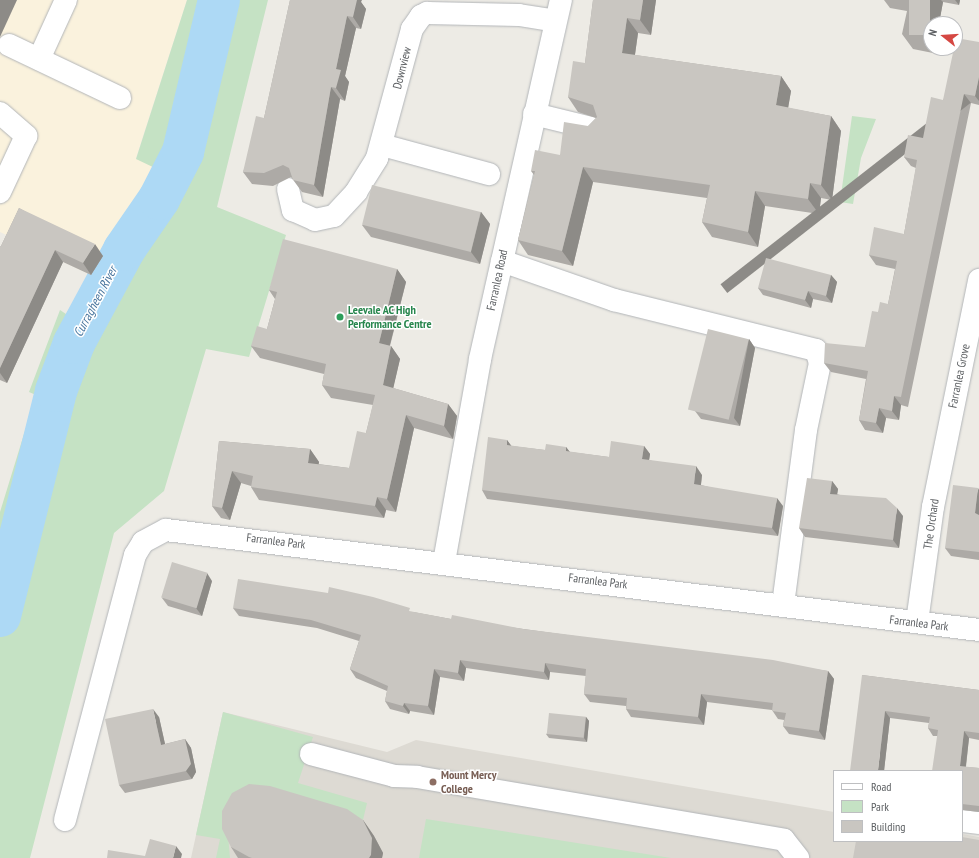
<!DOCTYPE html>
<style>
body{margin:0}
#map{position:relative;width:979px;height:858px;overflow:hidden;background:#edebe5;font-family:"PT Sans Narrow",sans-serif}
div>[style]{position:absolute}
.commercial>*{inset:0;background:#faf2dd}
.education>*{inset:0;background:#dddad3}
.green>*{inset:0;background:#c5e2c4}
.river>*{height:42px;margin:-21px;padding:0 21px;transform-origin:21px;border-radius:21px;background:#add9f5}
.roads{filter:drop-shadow(0 0 1px #b2b5b8) drop-shadow(0 0 1px #b2b5b8)}
.minor>*{height:22px;margin:-11px;padding:0 11px;transform-origin:11px;border-radius:11px;background:#fff}
.wall>*{inset:0;background:#adaaa6}
.shaded-wall>*{inset:0;background:#8d8b87;transform-origin:0 0}
.building>*{inset:0;background:#c9c6c1;transform-origin:0 0}
.dots>*{width:11px;height:11px;translate:-50% -50%;box-sizing:border-box;border:2px solid #fff;border-radius:50%}
span{translate:-50% -50%;white-space:nowrap;text-align:center;line-height:1.15;-webkit-text-stroke:3px #fff;paint-order:stroke}
.street-label{font-size:12px;color:#5d6063}
.leisure-label{font-size:12px;color:#27864d;font-weight:700}
.left{translate:0 -50%;text-align:left}
.education-label{font-size:12px;color:#785e54;font-weight:700}
.water-label{font-size:13px;color:#48759d;font-style:italic}
.legend{position:absolute;left:833px;top:770px;width:130px;height:72px;box-sizing:border-box;background:#fff;border:1px solid #bebfc1;margin:0;padding:5px 7px;list-style:none;font-size:12px;color:#5d6063}
.legend li{display:flex;align-items:center;gap:8px;height:20px}
.legend b{width:20px;border:1px solid #bebfc1}
.north{position:absolute;left:923px;top:16px;width:40px;height:40px;box-sizing:border-box;background:#fff;border:1px solid #bebfc1;border-radius:50%;rotate:287deg;font-size:11px;font-weight:700;line-height:16px;text-align:center;color:#5d6063}
.north::after{content:'';display:block;margin:auto;width:14px;height:18px;background:#d54843;clip-path:polygon(50% 0,100% 100%,50% 72%,0 100%)}
</style>
<div id="map">
<div class="commercial">
<div style="clip-path:polygon(0 0,187px 0,136px 158px,157px 168px,91px 275px,0 232px)"></div>
</div>
<div class="education">
<div style="clip-path:polygon(223px 712px,387px 752px,416px 740px,834px 812px,834px 841px,962px 841px,962px 834px,979px 837px,979px 858px,191px 858px)"></div>
</div>
<div class="green">
<div style="clip-path:polygon(187px 0,268px 0,217px 207px,286px 235px,249px 357px,206px 349px,164px 491px,114px 533px,30px 858px,0 858px,0 512px,36px 395px,29px 392px,60px 310px,66px 314px,157px 169px,136px 159px)"></div>
<div style="clip-path:polygon(852px 116px,876px 119px,861px 158px,853px 204px,840px 202px)"></div>
<div style="clip-path:polygon(223px 712px,313px 737px,298px 783px,367px 803px,363px 820px,283px 796px,227px 823px,230px 858px,216px 858px,220px 839px,196px 835px)"></div>
<div style="clip-path:polygon(426px 819px,671px 858px,419px 858px)"></div>
</div>
<div class="river">
<div style="left:0;top:616px;width:232px;rotate:-76deg"></div>
<div style="left:56px;top:391px;width:51px;rotate:-69.4deg"></div>
<div style="left:74px;top:343px;width:106px;rotate:-61.7deg"></div>
<div style="left:124px;top:250px;width:62px;rotate:-55.5deg"></div>
<div style="left:159px;top:199px;width:53px;rotate:-62.9deg"></div>
<div style="left:183px;top:152px;width:156px;rotate:-76.7deg"></div>
</div>
<div class="roads">
<div class="minor">
<div style="left:9px;top:45px;width:123px;rotate:25.5deg"></div>
<div style="left:39px;top:59px;width:65px;rotate:-65.4deg"></div>
<div style="left:0;top:113px;width:35px;rotate:41deg"></div>
<div style="left:26px;top:136px;width:62px;rotate:114.9deg"></div>
<div style="left:534px;top:114px;width:63px;rotate:13.8deg"></div>
<div style="left:382px;top:145px;width:111px;rotate:15.2deg"></div>
<div style="left:288px;top:189px;width:22px;rotate:77deg"></div>
<div style="left:293px;top:210px;width:24px;rotate:24deg"></div>
<div style="left:315px;top:220px;width:19px;rotate:-12deg"></div>
<div style="left:334px;top:216px;width:33px;rotate:-47deg"></div>
<div style="left:356px;top:192px;width:40px;rotate:-58deg"></div>
<div style="left:377px;top:158px;width:134px;rotate:-74.8deg"></div>
<div style="left:412px;top:29px;width:16px;rotate:-55deg"></div>
<div style="left:421px;top:16px;width:7px;rotate:-27deg"></div>
<div style="left:427px;top:13px;width:92px;rotate:1.2deg"></div>
<div style="left:519px;top:15px;width:36px;rotate:9deg"></div>
<div style="left:502px;top:261px;width:119px;rotate:19.2deg"></div>
<div style="left:614px;top:300px;width:208px;rotate:13.9deg"></div>
<div style="left:816px;top:350px;width:14px;rotate:73deg"></div>
<div style="left:820px;top:363px;width:68px;rotate:101.8deg"></div>
<div style="left:806px;top:430px;width:176px;rotate:97.5deg"></div>
<div style="left:444px;top:562px;width:206px;rotate:-79.9deg"></div>
<div style="left:480px;top:359px;width:368px;rotate:-77.3deg"></div>
<div style="left:917px;top:622px;width:116px;rotate:-82.1deg"></div>
<div style="left:933px;top:507px;width:232px;rotate:-78.5deg"></div>
<div style="left:311px;top:754px;width:86px;rotate:14.8deg"></div>
<div style="left:394px;top:776px;width:23px;rotate:2deg"></div>
<div style="left:417px;top:777px;width:372px;rotate:9.7deg"></div>
<div style="left:784px;top:840px;width:23px;rotate:52deg"></div>
<div style="left:65px;top:820px;width:274px;rotate:-75.2deg"></div>
<div style="left:135px;top:555px;width:15px;rotate:-58deg"></div>
<div style="left:143px;top:542px;width:26px;rotate:-28deg"></div>
<div style="left:166px;top:530px;width:819px;rotate:7.01deg"></div>
<div style="left:962px;top:821px;width:17px;rotate:7deg"></div>
</div>
</div>
<div class="wall">
<div style="clip-path:polygon(290px 0,361px 2px,366px 9px,361px 29px,356px 28px,345px 76px,349px 82px,345px 101px,340px 99px,323px 197px,302px 192px,291px 177px,273px 186px,252px 184px,243px 172px,264px 118px)"></div>
<div style="clip-path:polygon(593px 0,656px 0,651px 35px,638px 33px,635px 55px,781px 76px,791px 91px,788px 108px,831px 116px,841px 131px,832px 200px,821px 198px,819px 214px,765px 206px,758px 247px,712px 237px,702px 222px,707px 198px,593px 182px,573px 266px,528px 255px,518px 240px,534px 175px,531px 171px,560px 155px,596px 118px,578px 112px,568px 97px,585px 63px)"></div>
<div style="clip-path:polygon(884px 0,960px 0,959px 5px,943px 2px,933px 53px,913px 49px,902px 34px,907px 11px,890px 8px)"></div>
<div style="clip-path:polygon(979px 42px,979px 105px,971px 103px,908px 407px,901px 405px,899px 420px,886px 418px,883px 433px,865px 430px,859px 420px,866px 379px,831px 372px,824px 363px,865px 347px,878px 312px,888px 304px,895px 269px,876px 265px,869px 255px,904px 234px,916px 168px,911px 166px,904px 157px,923px 138px,943px 100px)"></div>
<div style="clip-path:polygon(19px 208px,103px 256px,91px 275px,63px 262px,7px 383px,0 380px,0 246px,1px 246px)"></div>
<div style="clip-path:polygon(481px 212px,490px 224px,480px 264px,371px 237px,362px 225px)"></div>
<div style="clip-path:polygon(397px 269px,406px 282px,390px 346px,391px 346px,400px 359px,393px 388px,448px 404px,457px 416px,453px 439px,414px 428px,396px 512px,386px 510px,384px 518px,259px 500px,251px 487px,251px 486px,241px 483px,230px 520px,221px 518px,212px 506px,219px 441px,310px 449px,319px 462px,318px 464px,349px 468px,366px 433px,373px 405px,331px 398px,322px 385px,324px 374px,260px 358px,251px 346px,267px 329px,275px 299px,269px 290px)"></div>
<div style="clip-path:polygon(831px 275px,837px 282px,832px 303px,813px 299px,811px 308px,763px 295px,758px 288px)"></div>
<div style="clip-path:polygon(749px 339px,755px 348px,740px 426px,701px 419px,695px 411px)"></div>
<div style="clip-path:polygon(507px 440px,511px 446px,545px 450px,566px 447px,570px 452px,609px 457px,644px 446px,650px 454px,649px 460px,702px 475px,701px 485px,783px 506px,778px 536px,487px 499px,482px 490px)"></div>
<div style="clip-path:polygon(832px 481px,838px 489px,837px 494px,903px 516px,899px 548px,805px 537px,799px 528px)"></div>
<div style="clip-path:polygon(979px 490px,979px 560px,951px 556px,945px 548px)"></div>
<div style="clip-path:polygon(212px 581px,202px 616px,168px 606px,162px 598px)"></div>
<div style="clip-path:polygon(233px 608px,413px 612px,451px 619px,828px 671px,834px 679px,825px 740px,789px 734px,783px 726px,784px 720px,778px 719px,772px 710px,707px 702px,704px 725px,631px 717px,626px 709px,626px 706px,590px 702px,584px 694px,586px 676px,550px 672px,549px 680px,466px 668px,464px 681px,440px 677px,434px 715px,410px 711px,409px 714px,390px 709px,385px 701px,387px 691px,356px 678px,350px 669px,359px 641px,317px 628px,239px 616px)"></div>
<div style="clip-path:polygon(862px 675px,979px 690px,979px 740px,969px 738px,966px 767px,979px 768px,979px 812px,962px 810px,962px 771px,937px 736px,933px 736px,928px 728px,929px 723px,890px 718px,884px 771px)"></div>
<div style="clip-path:polygon(159px 717px,165px 744px,185px 739px,191px 748px,196px 772px,192px 779px,125px 793px,119px 785px)"></div>
<div style="clip-path:polygon(586px 717px,589px 721px,587px 742px,549px 738px,546px 734px)"></div>
<div style="clip-path:polygon(363px 820px,374px 836px,383px 853px,382px 858px,238px 858px,231px 847px)"></div>
</div>
<div class="shaded-wall">
<div style="clip-path:polygon(0 0,17px 0,0 37px)"></div>
<div style="clip-path:polygon(354px 0,362px 0,361px 2px,366px 9px,361px 29px,353px 17px)"></div>
<div style="clip-path:polygon(643px 0,656px 0,651px 35px,640px 20px)"></div>
<div style="clip-path:polygon(930px 0,941px 0,943px 2px,939px 24px,931px 24px,931px 48px,934px 48px,933px 53px,923px 38px)"></div>
<div style="clip-path:polygon(955px 0,960px 0,959px 5px)"></div>
<div style="clip-path:polygon(347px 16px,356px 28px,345px 76px,349px 82px,345px 101px,336px 88px,336px 69px)"></div>
<div style="clip-path:polygon(627px 18px,638px 33px,633px 68px,622px 53px)"></div>
<div style="clip-path:polygon(781px 76px,791px 91px,786px 120px,776px 105px)"></div>
<div style="clip-path:polygon(979px 77px,979px 101px,975px 96px)"></div>
<div style="clip-path:polygon(331px 87px,340px 99px,323px 197px,314px 185px)"></div>
<div style="left:964px;top:94px;width:11px;height:309px;rotate:52deg"></div>
<div style="clip-path:polygon(831px 116px,841px 131px,832px 200px,821px 185px)"></div>
<div style="clip-path:polygon(583px 167px,593px 182px,573px 266px,562px 251px)"></div>
<div style="clip-path:polygon(810px 183px,821px 198px,819px 214px,808px 199px)"></div>
<div style="clip-path:polygon(755px 191px,765px 206px,758px 247px,748px 232px)"></div>
<div style="clip-path:polygon(481px 212px,490px 224px,480px 264px,471px 252px)"></div>
<div style="clip-path:polygon(95px 244px,103px 256px,91px 275px,83px 263px)"></div>
<div style="clip-path:polygon(55px 250px,63px 262px,7px 383px,0 373px,0 368px)"></div>
<div style="clip-path:polygon(397px 269px,406px 282px,387px 356px,379px 343px)"></div>
<div style="clip-path:polygon(831px 275px,837px 282px,832px 303px,826px 296px)"></div>
<div style="clip-path:polygon(808px 291px,813px 299px,811px 308px,805px 300px)"></div>
<div style="clip-path:polygon(749px 339px,755px 348px,740px 426px,734px 418px)"></div>
<div style="clip-path:polygon(391px 346px,400px 359px,391px 398px,383px 385px)"></div>
<div style="clip-path:polygon(894px 396px,901px 405px,899px 420px,892px 411px)"></div>
<div style="clip-path:polygon(448px 404px,457px 416px,453px 439px,444px 426px)"></div>
<div style="clip-path:polygon(879px 408px,886px 418px,883px 433px,876px 423px)"></div>
<div style="clip-path:polygon(406px 415px,414px 428px,396px 512px,387px 499px)"></div>
<div style="clip-path:polygon(507px 440px,513px 448px,507px 445px)"></div>
<div style="clip-path:polygon(644px 446px,650px 454px,648px 467px,642px 459px)"></div>
<div style="clip-path:polygon(566px 447px,572px 455px,566px 451px)"></div>
<div style="clip-path:polygon(310px 449px,319px 462px,317px 476px,308px 463px)"></div>
<div style="clip-path:polygon(696px 466px,702px 475px,700px 492px,694px 484px)"></div>
<div style="clip-path:polygon(232px 471px,241px 483px,230px 520px,222px 508px)"></div>
<div style="clip-path:polygon(832px 481px,838px 489px,836px 502px,830px 494px)"></div>
<div style="clip-path:polygon(978px 488px,979px 490px,979px 519px,975px 513px)"></div>
<div style="clip-path:polygon(377px 497px,386px 510px,384px 518px,375px 506px)"></div>
<div style="clip-path:polygon(777px 498px,783px 506px,778px 536px,772px 528px)"></div>
<div style="clip-path:polygon(897px 508px,903px 516px,899px 548px,893px 540px)"></div>
<div style="clip-path:polygon(207px 573px,212px 581px,202px 616px,196px 608px)"></div>
<div style="clip-path:polygon(460px 660px,466px 668px,464px 681px,458px 673px)"></div>
<div style="clip-path:polygon(545px 663px,550px 672px,549px 680px,544px 672px)"></div>
<div style="clip-path:polygon(434px 669px,440px 677px,434px 715px,428px 706px)"></div>
<div style="clip-path:polygon(828px 671px,834px 679px,825px 740px,819px 731px)"></div>
<div style="clip-path:polygon(701px 694px,707px 702px,704px 725px,698px 717px)"></div>
<div style="clip-path:polygon(404px 703px,410px 711px,409px 714px,403px 706px)"></div>
<div style="clip-path:polygon(153px 709px,159px 717px,167px 753px,161px 745px)"></div>
<div style="clip-path:polygon(885px 711px,890px 718px,884px 771px,878px 770px)"></div>
<div style="clip-path:polygon(586px 717px,589px 721px,587px 742px,584px 738px)"></div>
<div style="clip-path:polygon(964px 731px,969px 738px,965px 773px,960px 766px)"></div>
<div style="clip-path:polygon(185px 739px,191px 748px,196px 772px,192px 779px,186px 771px)"></div>
<div style="clip-path:polygon(363px 820px,374px 836px,383px 853px,382px 858px,369px 858px)"></div>
<div style="clip-path:polygon(176px 846px,182px 854px,181px 858px,173px 858px)"></div>
</div>
<div class="building">
<div style="clip-path:polygon(290px 0,357px 0,353px 17px,347px 16px,336px 69px,341px 70px,336px 88px,331px 87px,314px 185px,293px 180px,289px 168px,283px 165px,264px 173px,243px 172px,256px 116px,264px 118px)"></div>
<div style="clip-path:polygon(593px 0,643px 0,640px 20px,627px 18px,622px 53px,781px 76px,776px 105px,831px 116px,821px 185px,810px 183px,808px 199px,755px 191px,748px 232px,702px 222px,710px 185px,583px 167px,562px 251px,518px 240px,535px 171px,531px 171px,535px 150px,560px 155px,564px 122px,588px 126px,597px 117px,593px 105px,568px 97px,573px 61px,585px 63px)"></div>
<div style="left:909px;top:0;width:21px;height:35px"></div>
<div style="clip-path:polygon(956px 38px,979px 42px,979px 77px,975px 96px,964px 94px,901px 397px,894px 396px,892px 411px,879px 408px,876px 423px,859px 420px,868px 371px,824px 363px,825px 343px,865px 347px,872px 311px,878px 312px,880px 302px,888px 304px,897px 261px,869px 255px,874px 227px,904px 234px,917px 160px,904px 157px,908px 135px,923px 138px,931px 97px,943px 100px,954px 48px,955px 48px,955px 43px)"></div>
<div style="left:372px;top:185px;width:112px;height:41px;rotate:14deg"></div>
<div style="clip-path:polygon(19px 208px,95px 244px,83px 263px,55px 250px,0 368px,0 246px,1px 246px)"></div>
<div style="clip-path:polygon(283px 239px,397px 269px,379px 343px,391px 346px,383px 385px,448px 404px,444px 426px,406px 415px,387px 499px,377px 497px,375px 506px,251px 487px,253px 476px,232px 471px,222px 508px,212px 506px,219px 441px,310px 449px,308px 463px,349px 468px,357px 431px,366px 433px,375px 395px,322px 385px,326px 364px,251px 346px,257px 326px,267px 329px,277px 292px,269px 290px)"></div>
<div style="clip-path:polygon(766px 258px,831px 275px,826px 296px,808px 291px,805px 300px,758px 288px)"></div>
<div style="left:708px;top:329px;width:42px;height:83px;rotate:14deg"></div>
<div style="clip-path:polygon(488px 437px,507px 440px,507px 445px,545px 450px,546px 444px,566px 447px,566px 451px,609px 457px,611px 441px,644px 446px,642px 459px,696px 466px,694px 484px,777px 498px,772px 528px,482px 490px)"></div>
<div style="clip-path:polygon(807px 478px,832px 481px,830px 494px,886px 498px,897px 508px,893px 540px,799px 528px)"></div>
<div style="clip-path:polygon(953px 485px,978px 488px,975px 513px,979px 515px,979px 552px,945px 548px)"></div>
<div style="left:172px;top:562px;width:37px;height:37px;rotate:17deg"></div>
<div style="clip-path:polygon(238px 579px,328px 593px,329px 587px,373px 597px,410px 608px,409px 611px,451px 619px,452px 615px,523px 629px,773px 660px,828px 671px,819px 731px,783px 726px,786px 713px,772px 711px,773px 703px,701px 694px,698px 717px,626px 709px,627px 698px,584px 694px,586px 669px,545px 663px,544px 672px,460px 660px,458px 673px,434px 669px,428px 706px,404px 703px,403px 706px,385px 701px,388px 686px,350px 669px,361px 635px,311px 620px,233px 608px)"></div>
<div style="clip-path:polygon(862px 675px,979px 690px,979px 733px,964px 731px,960px 766px,979px 768px,979px 806px,962px 804px,962px 771px,932px 771px,938px 730px,928px 728px,930px 717px,885px 711px,878px 770px,884px 771px,850px 771px)"></div>
<div style="clip-path:polygon(153px 709px,161px 745px,185px 739px,191px 764px,186px 771px,119px 785px,105px 719px)"></div>
<div style="left:549px;top:713px;width:37px;height:21px;rotate:6deg"></div>
<div style="clip-path:polygon(249px 784px,270px 786px,347px 809px,363px 820px,372px 838px,371px 855px,369px 858px,252px 858px,249px 857px,231px 847px,222px 829px,222px 811px,232px 793px)"></div>
<div style="clip-path:polygon(962px 837px,979px 840px,979px 858px,853px 858px,856px 841px,962px 841px)"></div>
<div style="clip-path:polygon(150px 839px,176px 846px,173px 858px,107px 858px,108px 850px,145px 856px)"></div>
</div>
<div class="dots">
<div style="left:340px;top:317px;background:#2e9e5b"></div>
<div style="left:433px;top:782px;background:#8d6e63"></div>
</div>
<div class="street-label">
<span style="left:402px;top:68px;rotate:-76deg">Downview</span>
<span style="left:497px;top:280px;rotate:-78deg">Farranlea Road</span>
<span style="left:959px;top:376px;rotate:-78deg">Farranlea Grove</span>
<span style="left:931px;top:524px;rotate:-82deg">The Orchard</span>
<span style="left:276px;top:541px;rotate:7deg">Farranlea Park</span>
<span style="left:598px;top:581px;rotate:7deg">Farranlea Park</span>
<span style="left:919px;top:623px;rotate:7deg">Farranlea Park</span>
</div>
<div class="leisure-label">
<span class="left" style="left:348px;top:317px">Leevale AC High<br>Performance Centre</span>
</div>
<div class="education-label">
<span class="left" style="left:441px;top:782px">Mount Mercy<br>College</span>
</div>
<div class="water-label">
<span style="left:96px;top:302px;rotate:-62deg">Curragheen River</span>
</div>
<ul class="legend">
<li><b style="height:5px;background:#fff"></b>Road</li>
<li><b style="height:11px;background:#c5e2c4"></b>Park</li>
<li><b style="height:11px;background:#c9c6c1"></b>Building</li>
</ul>
<div class="north">N</div>
</div>
